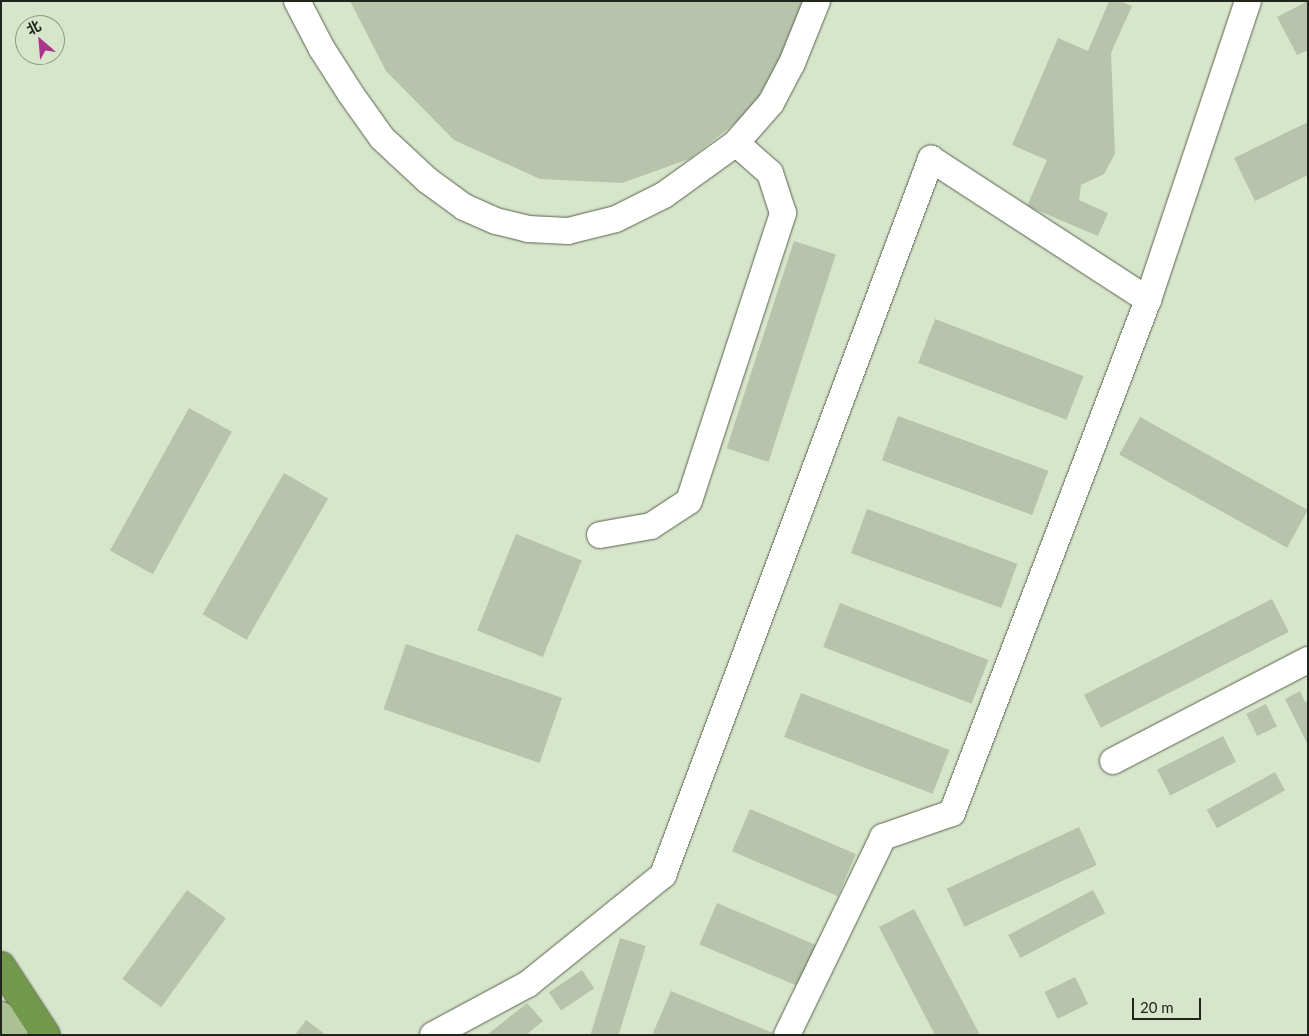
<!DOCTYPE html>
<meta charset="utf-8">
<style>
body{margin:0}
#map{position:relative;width:1309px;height:1036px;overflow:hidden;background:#d7e5cb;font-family:Lato,"Noto Sans SC",sans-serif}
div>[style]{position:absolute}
.building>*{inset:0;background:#b7c4ab;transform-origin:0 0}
.roads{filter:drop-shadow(0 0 1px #58634e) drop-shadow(0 0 1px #58634e)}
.minor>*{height:26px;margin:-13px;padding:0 13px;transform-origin:13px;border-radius:13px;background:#fff}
.major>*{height:28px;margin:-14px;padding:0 14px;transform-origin:14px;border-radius:14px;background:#aac194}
.highway>*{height:28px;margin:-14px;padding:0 14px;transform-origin:14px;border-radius:14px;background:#72984c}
span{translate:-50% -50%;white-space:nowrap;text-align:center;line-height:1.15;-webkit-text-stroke:5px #d7e5cb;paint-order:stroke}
.frame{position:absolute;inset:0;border:2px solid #21261d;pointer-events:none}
.north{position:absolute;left:15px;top:15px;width:50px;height:50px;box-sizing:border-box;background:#d7e5cb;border:1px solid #8e9985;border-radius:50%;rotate:333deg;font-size:14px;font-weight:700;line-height:20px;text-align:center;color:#21261d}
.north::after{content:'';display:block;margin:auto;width:18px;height:22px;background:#ac358c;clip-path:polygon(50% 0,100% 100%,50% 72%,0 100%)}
.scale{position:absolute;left:1132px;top:998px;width:69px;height:22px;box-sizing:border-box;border:2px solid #21261d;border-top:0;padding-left:6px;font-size:15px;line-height:18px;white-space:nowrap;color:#21261d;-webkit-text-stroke:4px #d7e5cb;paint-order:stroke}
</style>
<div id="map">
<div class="building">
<div style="clip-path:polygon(350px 1px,803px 1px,793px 35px,750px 112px,689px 159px,622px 183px,540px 179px,454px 140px,386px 71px)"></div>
<div style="clip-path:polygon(1109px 1px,1120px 1px,1132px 6px,1111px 53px,1115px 154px,1104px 174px,1081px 185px,1079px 200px,1108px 213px,1098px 236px,1027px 206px,1047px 160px,1012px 145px,1058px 38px,1088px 51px)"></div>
<div style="clip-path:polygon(1308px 1px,1308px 50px,1297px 55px,1277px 17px)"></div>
<div style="clip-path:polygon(1308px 122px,1308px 175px,1255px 201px,1234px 158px)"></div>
<div style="left:794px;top:241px;width:44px;height:218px;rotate:18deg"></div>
<div style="left:935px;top:319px;width:159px;height:47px;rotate:21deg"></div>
<div style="left:189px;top:408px;width:49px;height:163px;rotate:29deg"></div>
<div style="left:898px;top:416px;width:160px;height:47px;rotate:20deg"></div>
<div style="left:1140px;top:417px;width:192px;height:43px;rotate:29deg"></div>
<div style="left:284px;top:473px;width:51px;height:163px;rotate:30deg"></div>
<div style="left:867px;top:509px;width:160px;height:47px;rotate:20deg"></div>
<div style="left:516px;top:534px;width:71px;height:104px;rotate:22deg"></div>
<div style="left:1272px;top:599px;width:37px;height:211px;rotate:63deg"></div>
<div style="left:840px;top:603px;width:159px;height:47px;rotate:21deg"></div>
<div style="left:406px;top:644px;width:165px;height:69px;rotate:19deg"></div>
<div style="clip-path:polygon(1300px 691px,1305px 702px,1308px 701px,1308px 745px,1285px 699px)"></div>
<div style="left:801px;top:693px;width:159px;height:47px;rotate:21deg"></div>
<div style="left:1266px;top:704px;width:25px;height:22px;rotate:64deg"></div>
<div style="left:1223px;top:736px;width:29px;height:74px;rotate:63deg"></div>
<div style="left:1275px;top:772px;width:21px;height:78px;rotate:61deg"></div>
<div style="left:750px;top:809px;width:115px;height:46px;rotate:23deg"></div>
<div style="left:1079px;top:827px;width:42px;height:146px;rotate:65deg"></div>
<div style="left:187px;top:890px;width:48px;height:110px;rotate:36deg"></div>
<div style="left:1093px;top:890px;width:26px;height:96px;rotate:62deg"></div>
<div style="left:717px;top:903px;width:115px;height:45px;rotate:23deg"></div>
<div style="clip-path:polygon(914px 909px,980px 1035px,935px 1035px,879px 927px)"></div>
<div style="left:620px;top:938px;width:27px;height:103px;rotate:17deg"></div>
<div style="left:582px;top:970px;width:22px;height:40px;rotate:56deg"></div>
<div style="left:1075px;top:977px;width:30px;height:34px;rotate:64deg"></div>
<div style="clip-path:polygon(671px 991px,778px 1035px,658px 1035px,653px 1033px)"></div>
<div style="clip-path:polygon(527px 1003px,543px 1021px,526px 1035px,487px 1035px)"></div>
<div style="clip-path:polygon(306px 1020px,326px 1035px,295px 1035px)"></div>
</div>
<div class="roads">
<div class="minor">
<div style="left:297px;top:1px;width:54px;rotate:62.5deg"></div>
<div style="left:322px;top:49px;width:52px;rotate:57.5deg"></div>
<div style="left:350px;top:93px;width:55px;rotate:54.6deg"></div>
<div style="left:382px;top:138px;width:62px;rotate:43deg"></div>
<div style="left:427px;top:180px;width:46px;rotate:36.1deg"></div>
<div style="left:464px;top:207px;width:35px;rotate:24deg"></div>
<div style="left:496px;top:221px;width:33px;rotate:14deg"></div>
<div style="left:528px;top:229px;width:40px;rotate:2.9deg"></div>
<div style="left:568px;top:231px;width:49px;rotate:-14deg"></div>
<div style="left:616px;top:219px;width:54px;rotate:-26.6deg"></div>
<div style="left:664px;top:195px;width:89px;rotate:-35.8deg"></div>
<div style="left:736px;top:143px;width:53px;rotate:-48.8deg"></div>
<div style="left:771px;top:103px;width:45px;rotate:-62.3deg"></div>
<div style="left:792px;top:63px;width:67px;rotate:-68deg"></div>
<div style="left:600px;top:535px;width:52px;rotate:-10deg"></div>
<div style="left:651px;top:526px;width:45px;rotate:-33.3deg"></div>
<div style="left:689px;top:501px;width:303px;rotate:-71.9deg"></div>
<div style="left:783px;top:213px;width:42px;rotate:-108deg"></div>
<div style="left:770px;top:173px;width:45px;rotate:-138.6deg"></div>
<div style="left:1113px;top:761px;width:220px;rotate:-27.4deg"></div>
<div style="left:433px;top:1035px;width:108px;rotate:-28.2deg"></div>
<div style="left:528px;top:984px;width:174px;rotate:-38.9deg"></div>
<div style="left:663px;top:875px;width:765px;rotate:-69.48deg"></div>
<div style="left:931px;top:159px;width:259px;rotate:33deg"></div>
<div style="left:1148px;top:300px;width:315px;rotate:-71.5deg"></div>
<div style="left:787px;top:1035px;width:220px;rotate:-64.1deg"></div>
<div style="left:883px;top:837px;width:73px;rotate:-19.2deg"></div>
<div style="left:952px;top:813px;width:549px;rotate:-69.09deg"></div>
</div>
<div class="major">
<div style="left:1px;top:1016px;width:23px;rotate:56deg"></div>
</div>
<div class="highway">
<div style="left:1px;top:966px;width:82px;rotate:56.9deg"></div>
</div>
</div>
<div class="frame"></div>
<div class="north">北</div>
<div class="scale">20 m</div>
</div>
